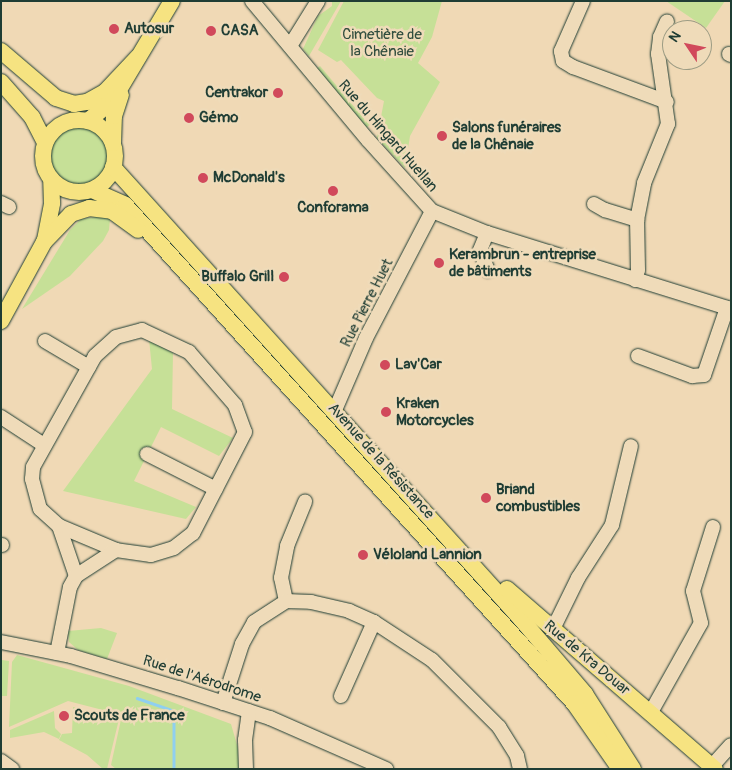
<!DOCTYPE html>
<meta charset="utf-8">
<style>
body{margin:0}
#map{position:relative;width:732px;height:770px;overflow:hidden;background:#f0d9b5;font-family:Pangolin,sans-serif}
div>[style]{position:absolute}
.green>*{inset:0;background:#c6e097;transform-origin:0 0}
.round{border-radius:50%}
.stream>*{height:2.5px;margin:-1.25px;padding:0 1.25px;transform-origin:1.25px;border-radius:1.25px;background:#8fcff0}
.roads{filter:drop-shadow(0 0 1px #1f3d34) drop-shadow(0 0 1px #1f3d34)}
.minor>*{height:14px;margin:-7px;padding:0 7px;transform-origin:7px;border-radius:7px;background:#efdbb9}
.major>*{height:16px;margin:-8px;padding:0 8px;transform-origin:8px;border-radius:8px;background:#f6e381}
.major>.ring{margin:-8px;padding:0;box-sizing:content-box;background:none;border:16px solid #f6e381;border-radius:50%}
.dots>*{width:14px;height:14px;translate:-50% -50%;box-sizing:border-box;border:2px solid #efdbb9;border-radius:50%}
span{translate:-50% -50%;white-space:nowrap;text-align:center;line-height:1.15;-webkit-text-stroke:5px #efdbb9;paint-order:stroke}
.poi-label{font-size:15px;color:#1f3d34;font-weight:700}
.left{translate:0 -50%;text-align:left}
.right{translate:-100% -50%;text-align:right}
.park-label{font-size:15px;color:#304d3e}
.street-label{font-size:15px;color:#1f3d34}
.frame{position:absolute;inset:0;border:2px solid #1f3d34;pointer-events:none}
.north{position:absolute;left:662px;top:20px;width:50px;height:50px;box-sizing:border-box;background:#efdbb9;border:1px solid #9c9c84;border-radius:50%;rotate:304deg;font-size:14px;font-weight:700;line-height:20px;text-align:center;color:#1f3d34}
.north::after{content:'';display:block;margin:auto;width:18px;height:22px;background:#d1495b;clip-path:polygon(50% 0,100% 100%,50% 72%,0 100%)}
</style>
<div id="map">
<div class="green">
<div style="clip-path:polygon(332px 1px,341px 1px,309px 56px,303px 49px,318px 16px,332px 6px)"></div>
<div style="clip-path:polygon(344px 1px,442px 1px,432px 37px,418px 63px,440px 82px,410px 136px,405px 168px,377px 138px,384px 101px,377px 98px,341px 60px,337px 62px,318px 50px)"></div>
<div style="clip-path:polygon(666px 1px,725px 1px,706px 28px)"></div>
<div style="left:320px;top:66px;width:77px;height:4px;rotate:50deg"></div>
<div class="round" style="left:48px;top:126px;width:60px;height:60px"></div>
<div style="clip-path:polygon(103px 216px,110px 219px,109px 230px,103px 241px,70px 276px,22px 309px,70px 230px,81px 219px)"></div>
<div style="clip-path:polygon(149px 339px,173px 353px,172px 409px,233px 438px,219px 456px,161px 427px,134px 481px,196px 507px,186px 519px,63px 491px,152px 369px)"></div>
<div style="clip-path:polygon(101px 628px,117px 633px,107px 659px,78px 650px,69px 642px,68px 631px)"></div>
<div style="clip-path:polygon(17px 655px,129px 686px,231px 724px,244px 769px,116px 769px,111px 765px,122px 715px,68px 701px,9px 727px,12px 662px)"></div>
<div style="clip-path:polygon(2px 660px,9px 661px,7px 696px,1px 696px)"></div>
<div style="clip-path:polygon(73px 707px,119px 719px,107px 769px,103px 769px,87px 755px,59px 740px,62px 734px,72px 733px)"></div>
<div style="clip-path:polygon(54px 711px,55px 728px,61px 734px,59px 739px,44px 732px,10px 738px,10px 730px)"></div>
</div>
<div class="stream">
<div style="left:137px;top:698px;width:39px;rotate:19deg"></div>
<div style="left:174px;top:711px;width:58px;rotate:90deg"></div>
</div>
<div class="roads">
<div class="minor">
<div style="left:252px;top:1px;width:181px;rotate:50.2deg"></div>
<div style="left:368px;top:140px;width:96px;rotate:48deg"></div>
<div style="left:432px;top:211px;width:59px;rotate:21.8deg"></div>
<div style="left:487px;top:233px;width:256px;rotate:17.3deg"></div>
<div style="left:583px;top:1px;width:55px;rotate:113.7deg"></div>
<div style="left:561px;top:51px;width:10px;rotate:79deg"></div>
<div style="left:563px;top:61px;width:12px;rotate:31deg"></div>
<div style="left:573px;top:67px;width:100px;rotate:20.4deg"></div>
<div style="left:290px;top:46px;width:53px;rotate:-58.1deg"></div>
<div style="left:729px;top:54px;width:2px;rotate:27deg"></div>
<div style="left:1px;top:203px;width:9px;rotate:27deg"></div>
<div style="left:594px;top:204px;width:13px;rotate:29deg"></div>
<div style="left:605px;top:210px;width:34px;rotate:17deg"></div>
<div style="left:487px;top:233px;width:18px;rotate:112deg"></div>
<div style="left:480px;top:250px;width:22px;rotate:69deg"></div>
<div style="left:635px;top:280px;width:10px;rotate:-73deg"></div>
<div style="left:638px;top:270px;width:50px;rotate:-91.1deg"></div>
<div style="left:637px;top:220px;width:38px;rotate:-79deg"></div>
<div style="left:644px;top:183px;width:64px;rotate:-67.9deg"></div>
<div style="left:668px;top:124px;width:71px;rotate:-98.1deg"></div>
<div style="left:658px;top:54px;width:17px;rotate:-83deg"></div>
<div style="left:660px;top:37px;width:17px;rotate:-66deg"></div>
<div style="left:45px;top:341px;width:51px;rotate:30.6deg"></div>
<div style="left:638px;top:356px;width:58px;rotate:20.3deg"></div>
<div style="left:692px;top:376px;width:12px;rotate:-5deg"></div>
<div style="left:704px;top:375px;width:71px;rotate:-71.1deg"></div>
<div style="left:335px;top:410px;width:78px;rotate:-66.7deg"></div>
<div style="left:366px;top:338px;width:143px;rotate:-62.5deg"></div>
<div style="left:1px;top:417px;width:51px;rotate:33.1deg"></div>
<div style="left:147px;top:454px;width:77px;rotate:26.9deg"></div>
<div style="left:59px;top:526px;width:62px;rotate:22.8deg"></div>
<div style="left:1px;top:545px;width:1px"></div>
<div style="left:286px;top:601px;width:24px;rotate:-102deg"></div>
<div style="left:281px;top:578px;width:33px;rotate:-79deg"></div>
<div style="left:287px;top:546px;width:48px;rotate:-67.8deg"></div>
<div style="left:553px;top:629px;width:57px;rotate:-63.9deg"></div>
<div style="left:578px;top:578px;width:63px;rotate:-57.3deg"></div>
<div style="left:612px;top:525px;width:81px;rotate:-76.5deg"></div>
<div style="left:1px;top:642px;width:71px;rotate:11.3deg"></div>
<div style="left:71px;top:656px;width:112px;rotate:16.7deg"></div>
<div style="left:178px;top:688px;width:97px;rotate:18.1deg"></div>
<div style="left:270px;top:718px;width:127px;rotate:23.7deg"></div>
<div style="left:57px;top:653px;width:67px;rotate:-78.9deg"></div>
<div style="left:70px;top:587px;width:13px;rotate:-61deg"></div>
<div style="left:76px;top:576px;width:53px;rotate:-108.8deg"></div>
<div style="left:59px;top:526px;width:25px;rotate:-138deg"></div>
<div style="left:40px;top:509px;width:31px;rotate:-105deg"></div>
<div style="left:32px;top:479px;width:12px;rotate:-85deg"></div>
<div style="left:33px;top:467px;width:127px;rotate:-60.8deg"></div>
<div style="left:95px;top:356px;width:28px;rotate:-42deg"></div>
<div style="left:116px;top:337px;width:27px;rotate:-15deg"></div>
<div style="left:142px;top:330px;width:52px;rotate:25.1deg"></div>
<div style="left:189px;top:352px;width:70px;rotate:49deg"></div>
<div style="left:235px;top:405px;width:29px;rotate:70deg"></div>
<div style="left:245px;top:432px;width:114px;rotate:117.2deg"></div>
<div style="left:193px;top:533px;width:24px;rotate:142deg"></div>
<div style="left:174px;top:548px;width:24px;rotate:163deg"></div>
<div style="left:151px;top:555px;width:35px;rotate:-172deg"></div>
<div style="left:116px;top:550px;width:48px;rotate:147deg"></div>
<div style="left:341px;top:696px;width:81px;rotate:-66deg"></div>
<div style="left:223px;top:703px;width:62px;rotate:-72.1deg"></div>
<div style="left:242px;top:644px;width:25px;rotate:-61deg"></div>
<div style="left:254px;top:622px;width:38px;rotate:-33deg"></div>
<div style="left:286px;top:601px;width:25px;rotate:2deg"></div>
<div style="left:311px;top:602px;width:39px;rotate:13deg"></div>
<div style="left:349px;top:611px;width:27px;rotate:24deg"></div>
<div style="left:374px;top:622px;width:69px;rotate:33.2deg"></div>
<div style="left:432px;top:660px;width:95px;rotate:45deg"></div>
<div style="left:499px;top:727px;width:34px;rotate:58deg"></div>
<div style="left:517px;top:756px;width:13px;rotate:77deg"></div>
<div style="left:651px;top:712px;width:102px;rotate:-60.7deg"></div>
<div style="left:701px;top:623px;width:33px;rotate:-104deg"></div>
<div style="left:693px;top:591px;width:67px;rotate:-72.6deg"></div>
<div style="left:1px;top:761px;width:14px;rotate:36deg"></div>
<div style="left:712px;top:766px;width:28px;rotate:-48deg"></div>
<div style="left:246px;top:769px;width:29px;rotate:-92deg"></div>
<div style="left:245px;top:740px;width:29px;rotate:-82deg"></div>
</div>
<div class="major">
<div style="left:1px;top:51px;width:72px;rotate:40.5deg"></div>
<div style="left:56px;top:98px;width:19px;rotate:18deg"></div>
<div style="left:74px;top:104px;width:13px;rotate:-9deg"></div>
<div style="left:87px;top:102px;width:21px;rotate:-29deg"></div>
<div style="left:105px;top:92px;width:48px;rotate:-46.7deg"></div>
<div style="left:1px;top:82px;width:47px;rotate:48.5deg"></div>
<div style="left:32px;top:117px;width:28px;rotate:63deg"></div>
<div class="ring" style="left:43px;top:120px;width:56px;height:56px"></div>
<div style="left:88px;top:121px;width:33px;rotate:-40deg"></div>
<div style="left:113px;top:100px;width:115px;rotate:-59.2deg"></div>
<div style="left:113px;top:143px;width:27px;rotate:-88deg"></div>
<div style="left:114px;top:116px;width:22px;rotate:-72deg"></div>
<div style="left:113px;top:167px;width:609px;rotate:47.93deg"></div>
<div style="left:521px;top:619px;width:99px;rotate:49.5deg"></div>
<div style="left:585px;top:694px;width:89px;rotate:57.4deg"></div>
<div style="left:92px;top:190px;width:36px;rotate:24deg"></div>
<div style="left:125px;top:205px;width:671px;rotate:47.96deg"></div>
<div style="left:574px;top:703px;width:80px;rotate:55.1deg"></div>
<div style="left:45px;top:240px;width:38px;rotate:-79deg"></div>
<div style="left:52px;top:203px;width:24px;rotate:-92deg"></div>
<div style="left:44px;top:242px;width:39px;rotate:-46deg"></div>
<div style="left:71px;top:214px;width:19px;rotate:-18deg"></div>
<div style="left:89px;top:208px;width:23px;rotate:7deg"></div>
<div style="left:112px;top:211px;width:32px;rotate:36deg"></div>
<div style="left:1px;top:321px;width:100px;rotate:-61.4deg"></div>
<div style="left:507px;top:589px;width:275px;rotate:40.9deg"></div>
</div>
</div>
<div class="dots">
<div style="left:114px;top:29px;background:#d1495b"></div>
<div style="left:211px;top:31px;background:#d1495b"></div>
<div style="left:278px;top:93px;background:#d1495b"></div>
<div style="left:189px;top:118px;background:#d1495b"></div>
<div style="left:442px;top:136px;background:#d1495b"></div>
<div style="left:203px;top:178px;background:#d1495b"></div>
<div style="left:333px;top:191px;background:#d1495b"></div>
<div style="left:439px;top:263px;background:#d1495b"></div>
<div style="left:284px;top:277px;background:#d1495b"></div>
<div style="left:385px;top:365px;background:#d1495b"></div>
<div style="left:386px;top:412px;background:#d1495b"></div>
<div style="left:486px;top:498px;background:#d1495b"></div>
<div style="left:363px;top:555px;background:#d1495b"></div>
<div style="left:64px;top:716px;background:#d1495b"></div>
</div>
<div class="poi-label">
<span class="left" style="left:124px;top:29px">Autosur</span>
<span class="left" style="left:221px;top:31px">CASA</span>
<span class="right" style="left:268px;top:93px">Centrakor</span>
<span class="left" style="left:199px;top:118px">Gémo</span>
<span class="left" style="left:452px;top:136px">Salons funéraires<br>de la Chênaie</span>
<span class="left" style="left:213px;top:178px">McDonald's</span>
<span style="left:333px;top:208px">Conforama</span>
<span class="left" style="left:449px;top:263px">Kerambrun - entreprise<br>de bâtiments</span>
<span class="right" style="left:274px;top:277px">Buffalo Grill</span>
<span class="left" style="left:395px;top:365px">Lav'Car</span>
<span class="left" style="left:396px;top:412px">Kraken<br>Motorcycles</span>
<span class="left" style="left:496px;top:498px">Briand<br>combustibles</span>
<span class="left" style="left:373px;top:555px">Véloland Lannion</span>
<span class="left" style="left:74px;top:716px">Scouts de France</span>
</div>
<div class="park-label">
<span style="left:382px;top:43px">Cimetière de<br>la Chênaie</span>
</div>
<div class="street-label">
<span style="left:388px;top:136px;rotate:49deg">Rue du Hingard Huellan</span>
<span style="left:367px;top:303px;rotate:-63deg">Rue Pierre Huet</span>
<span style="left:381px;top:461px;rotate:48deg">Avenue de la Résistance</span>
<span style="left:587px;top:658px;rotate:40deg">Rue de Kra Douar</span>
<span style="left:202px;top:679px;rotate:18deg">Rue de l'Aérodrome</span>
</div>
<div class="frame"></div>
<div class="north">N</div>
</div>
